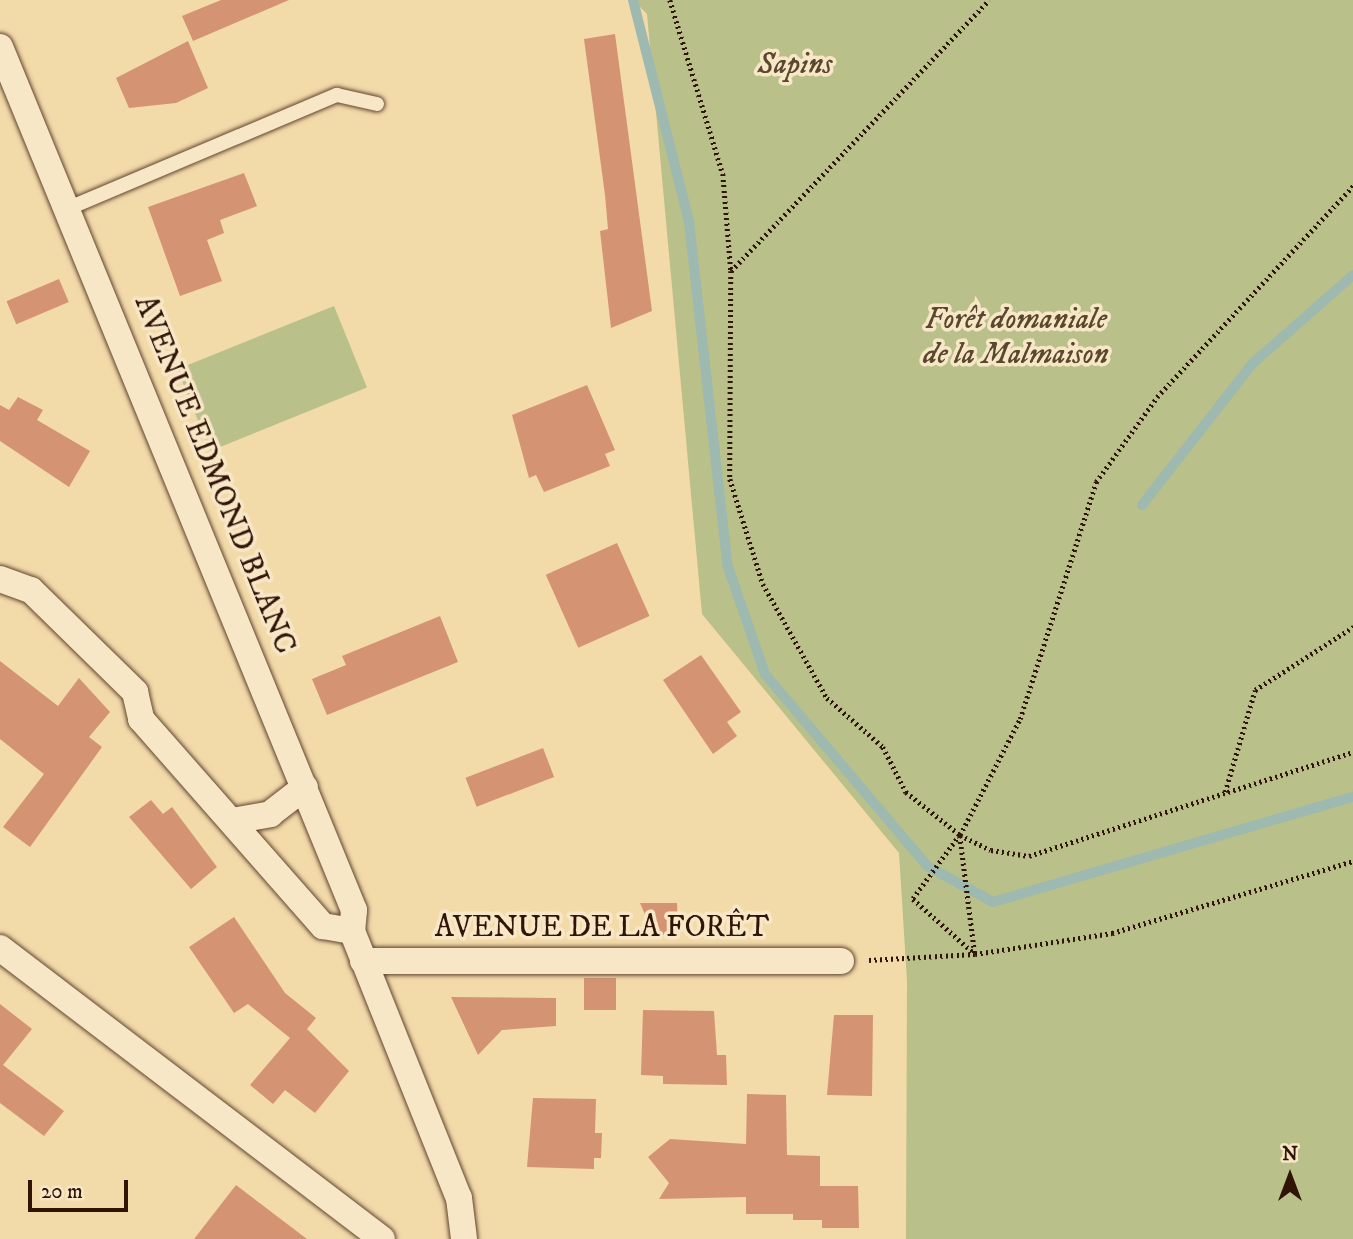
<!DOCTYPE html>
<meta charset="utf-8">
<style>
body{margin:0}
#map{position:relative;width:1353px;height:1239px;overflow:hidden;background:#f3daa9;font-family:"IM FELL DW Pica",serif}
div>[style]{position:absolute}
.green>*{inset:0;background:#b9c089;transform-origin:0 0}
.stream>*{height:10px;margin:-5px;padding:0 5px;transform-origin:5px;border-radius:5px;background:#9db9b0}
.building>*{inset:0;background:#d49474;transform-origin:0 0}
.path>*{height:4.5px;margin-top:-2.25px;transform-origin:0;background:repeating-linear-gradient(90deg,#301507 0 2px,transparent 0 5.5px)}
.roads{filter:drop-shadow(0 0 2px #614630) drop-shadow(0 0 2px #614630)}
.lane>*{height:14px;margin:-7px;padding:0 7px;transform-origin:7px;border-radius:7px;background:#f7e7c7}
.street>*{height:26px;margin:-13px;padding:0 13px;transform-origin:13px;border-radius:13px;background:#f7e7c7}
span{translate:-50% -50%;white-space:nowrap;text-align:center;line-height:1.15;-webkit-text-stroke:7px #f7e7c7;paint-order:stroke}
.park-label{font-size:30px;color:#59482e;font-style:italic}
.street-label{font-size:30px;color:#301507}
.north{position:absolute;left:1255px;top:1141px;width:70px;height:70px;-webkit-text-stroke:5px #f7e7c7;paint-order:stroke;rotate:0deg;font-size:19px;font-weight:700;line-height:28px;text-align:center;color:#301507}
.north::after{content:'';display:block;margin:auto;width:24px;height:32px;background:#301507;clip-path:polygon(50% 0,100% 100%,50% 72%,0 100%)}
.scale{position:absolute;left:28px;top:1180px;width:100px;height:32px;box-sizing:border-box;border:4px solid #301507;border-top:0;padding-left:9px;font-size:21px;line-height:24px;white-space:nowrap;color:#301507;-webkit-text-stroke:5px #f7e7c7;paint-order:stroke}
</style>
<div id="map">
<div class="green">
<div style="clip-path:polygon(633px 0,1353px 0,1353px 1239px,906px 1239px,907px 981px,899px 853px,702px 614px,647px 14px)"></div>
<div style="left:334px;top:306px;width:88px;height:169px;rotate:68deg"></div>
</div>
<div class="stream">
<div style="left:633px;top:0;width:229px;rotate:75.8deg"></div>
<div style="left:689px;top:222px;width:347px;rotate:83.6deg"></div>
<div style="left:728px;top:567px;width:113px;rotate:70.9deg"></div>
<div style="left:765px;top:674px;width:251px;rotate:49.8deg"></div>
<div style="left:927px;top:866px;width:75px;rotate:28.6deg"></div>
<div style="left:993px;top:902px;width:375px;rotate:-16.3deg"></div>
<div style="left:1142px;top:505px;width:180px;rotate:-52deg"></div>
<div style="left:1253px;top:363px;width:133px;rotate:-41.3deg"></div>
</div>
<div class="building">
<div style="clip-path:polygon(221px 0,289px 0,193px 41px,182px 16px)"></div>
<div style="clip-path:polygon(615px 34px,652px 311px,611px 328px,600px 231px,608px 229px,605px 195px,584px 39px)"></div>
<div style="clip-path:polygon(188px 41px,208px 88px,176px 103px,129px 108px,116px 78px)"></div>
<div style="clip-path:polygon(244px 173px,257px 206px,220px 220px,224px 233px,207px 240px,222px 281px,180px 296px,148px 207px)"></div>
<div style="left:59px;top:279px;width:25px;height:57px;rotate:67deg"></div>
<div style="clip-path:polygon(587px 385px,615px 450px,605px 454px,610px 466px,544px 492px,536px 475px,529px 478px,512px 415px)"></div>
<div style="clip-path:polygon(18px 397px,43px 410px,37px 420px,90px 451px,69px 487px,0 441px,0 405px,9px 410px)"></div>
<div style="left:617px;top:543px;width:80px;height:78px;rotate:66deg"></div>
<div style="clip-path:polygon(440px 616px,458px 662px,327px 715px,312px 679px,346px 665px,342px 656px)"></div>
<div style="clip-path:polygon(701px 655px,741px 712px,727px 722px,737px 736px,713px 754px,663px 680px)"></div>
<div style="clip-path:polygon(0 661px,58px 706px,79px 678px,110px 712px,89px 737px,102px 747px,30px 847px,3px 827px,44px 774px,0 739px)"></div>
<div style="left:543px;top:748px;width:31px;height:83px;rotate:69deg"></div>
<div style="clip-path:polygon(151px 800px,163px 814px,172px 807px,217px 867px,191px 889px,129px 817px)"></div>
<div style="clip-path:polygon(640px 903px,677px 903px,678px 935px,654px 935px)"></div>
<div style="clip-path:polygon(234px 917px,285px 993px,316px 1018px,307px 1029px,349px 1071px,315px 1113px,285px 1090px,273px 1104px,250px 1085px,290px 1038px,248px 1004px,234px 1013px,189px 947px)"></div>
<div style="left:584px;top:978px;width:32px;height:32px"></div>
<div style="clip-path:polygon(451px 997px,556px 998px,556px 1026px,502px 1030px,478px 1055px)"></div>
<div style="clip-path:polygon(0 1004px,32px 1029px,3px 1065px,64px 1111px,44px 1136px,0 1103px)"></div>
<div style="clip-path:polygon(643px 1010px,714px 1011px,717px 1055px,726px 1055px,727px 1085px,663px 1084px,663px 1076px,641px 1075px)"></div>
<div style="clip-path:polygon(834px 1015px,873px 1015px,872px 1096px,827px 1095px)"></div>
<div style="clip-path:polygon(747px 1094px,786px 1095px,787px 1155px,820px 1156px,820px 1186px,858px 1186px,859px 1228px,822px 1228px,822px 1220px,793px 1220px,793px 1214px,746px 1214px,746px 1197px,659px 1199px,669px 1183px,648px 1157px,670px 1139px,746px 1144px)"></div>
<div style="clip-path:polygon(533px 1098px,596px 1099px,595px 1133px,602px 1133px,601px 1158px,594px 1158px,594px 1169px,527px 1167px)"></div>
<div style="clip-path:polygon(236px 1185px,307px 1239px,194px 1239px)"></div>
</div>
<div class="path">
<div style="left:670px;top:0;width:182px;rotate:73.1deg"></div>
<div style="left:723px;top:174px;width:97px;rotate:85.3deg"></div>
<div style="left:731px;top:271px;width:208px;rotate:90.3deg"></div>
<div style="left:730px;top:479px;width:110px;rotate:72.6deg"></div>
<div style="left:763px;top:584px;width:131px;rotate:60.7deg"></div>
<div style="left:827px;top:698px;width:74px;rotate:41.2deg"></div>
<div style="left:883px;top:747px;width:51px;rotate:62.9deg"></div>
<div style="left:906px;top:792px;width:69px;rotate:38.5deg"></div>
<div style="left:960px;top:835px;width:79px;rotate:126.3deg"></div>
<div style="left:913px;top:899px;width:83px;rotate:41.6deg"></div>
<div style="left:731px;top:271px;width:374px;rotate:-46.4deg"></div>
<div style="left:1225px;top:792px;width:106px;rotate:-73.6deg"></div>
<div style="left:1255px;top:690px;width:117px;rotate:-32.7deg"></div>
<div style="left:960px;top:835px;width:131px;rotate:-62.7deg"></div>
<div style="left:1020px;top:719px;width:249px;rotate:-72.2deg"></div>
<div style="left:1096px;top:482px;width:105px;rotate:-54.3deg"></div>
<div style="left:1157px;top:397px;width:288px;rotate:-47.1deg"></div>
<div style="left:960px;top:835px;width:34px;rotate:26deg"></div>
<div style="left:991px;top:850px;width:38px;rotate:9deg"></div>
<div style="left:1029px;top:856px;width:340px;rotate:-17.8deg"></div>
<div style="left:960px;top:836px;width:119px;rotate:82.8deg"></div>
<div style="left:869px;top:960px;width:106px;rotate:-3.2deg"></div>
<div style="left:975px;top:954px;width:139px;rotate:-8.7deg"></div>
<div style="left:1112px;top:933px;width:252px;rotate:-16.6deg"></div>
</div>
<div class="roads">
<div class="lane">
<div style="left:69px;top:208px;width:291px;rotate:-22.9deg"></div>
<div style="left:337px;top:95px;width:41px;rotate:12.7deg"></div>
</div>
<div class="street">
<div style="left:0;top:47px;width:933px;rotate:67.7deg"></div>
<div style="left:354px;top:910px;width:21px;rotate:95deg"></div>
<div style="left:352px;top:931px;width:288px;rotate:68.2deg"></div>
<div style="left:459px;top:1198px;width:41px;rotate:83deg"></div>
<div style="left:0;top:579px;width:33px;rotate:20deg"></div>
<div style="left:31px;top:590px;width:146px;rotate:44.4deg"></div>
<div style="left:135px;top:692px;width:28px;rotate:77deg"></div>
<div style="left:141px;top:719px;width:276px;rotate:48.7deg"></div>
<div style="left:323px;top:926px;width:29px;rotate:10deg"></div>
<div style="left:232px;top:821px;width:39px;rotate:-10deg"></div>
<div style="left:270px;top:814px;width:44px;rotate:-37.6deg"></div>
<div style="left:0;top:948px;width:480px;rotate:37.3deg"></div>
<div style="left:363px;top:961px;width:478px"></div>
</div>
</div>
<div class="park-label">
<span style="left:795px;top:65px">Sapins</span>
<span style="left:1016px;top:337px">Forêt domaniale<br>de la Malmaison</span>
</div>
<div class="street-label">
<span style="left:214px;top:475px;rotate:68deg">AVENUE EDMOND BLANC</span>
<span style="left:602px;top:928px">AVENUE DE LA FORÊT</span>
</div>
<div class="north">N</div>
<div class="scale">20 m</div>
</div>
